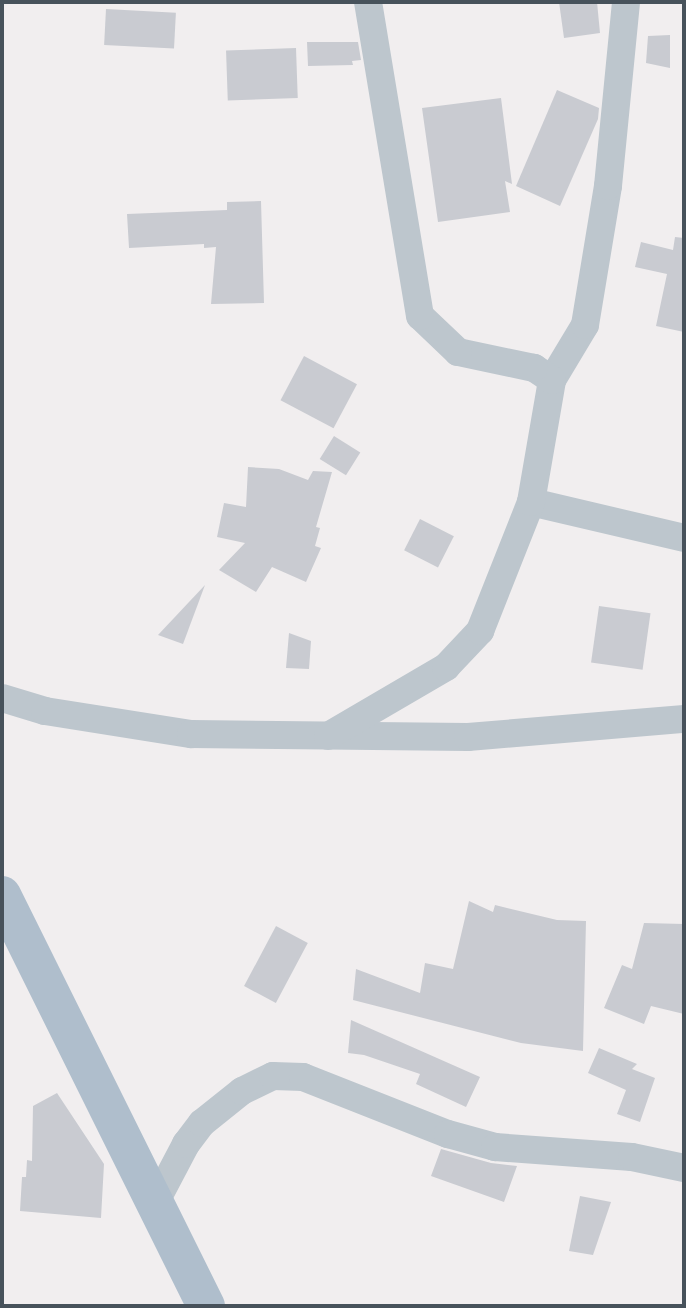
<!DOCTYPE html>
<style>
body{margin:0}
#map{position:relative;width:686px;height:1308px;overflow:hidden;background:#f1eeef;font-family:Helvetica,sans-serif}
div>[style]{position:absolute}
.building>*{inset:0;background:#c9cbd1;transform-origin:0 0}
.street>*{height:28px;margin:-14px;padding:0 14px;transform-origin:14px;border-radius:14px;background:#bdc6cd}
.primary>*{height:38px;margin:-19px;padding:0 19px;transform-origin:19px;border-radius:19px;background:#afbecc}
span{translate:-50% -50%;white-space:nowrap;text-align:center;line-height:1.15;-webkit-text-stroke:5px #fff;paint-order:stroke}
.frame{position:absolute;inset:0;border:4px solid #47525b;pointer-events:none}
</style>
<div id="map">
<div class="building">
<div style="clip-path:polygon(559px 2px,597px 2px,600px 33px,564px 38px)"></div>
<div style="left:106px;top:9px;width:70px;height:36px;rotate:3deg"></div>
<div style="clip-path:polygon(670px 35px,670px 68px,646px 63px,648px 36px)"></div>
<div style="clip-path:polygon(307px 42px,358px 42px,361px 60px,352px 61px,353px 65px,308px 66px)"></div>
<div style="left:296px;top:48px;width:50px;height:70px;rotate:88deg"></div>
<div style="clip-path:polygon(557px 90px,599px 108px,598px 119px,560px 206px,516px 186px)"></div>
<div style="clip-path:polygon(501px 98px,512px 184px,505px 181px,510px 212px,438px 222px,422px 108px)"></div>
<div style="clip-path:polygon(261px 201px,264px 303px,211px 304px,216px 247px,204px 248px,204px 244px,129px 248px,127px 214px,227px 210px,227px 202px)"></div>
<div style="clip-path:polygon(675px 237px,684px 238px,684px 332px,656px 326px,667px 274px,635px 267px,641px 242px,673px 250px)"></div>
<div style="left:304px;top:356px;width:60px;height:50px;rotate:28deg"></div>
<div style="left:334px;top:436px;width:31px;height:27px;rotate:32deg"></div>
<div style="clip-path:polygon(248px 467px,279px 469px,308px 480px,313px 471px,332px 472px,316px 527px,320px 528px,315px 546px,321px 548px,306px 582px,272px 567px,256px 592px,219px 570px,245px 543px,217px 537px,224px 503px,246px 507px)"></div>
<div style="left:420px;top:519px;width:38px;height:35px;rotate:27deg"></div>
<div style="clip-path:polygon(205px 585px,183px 644px,158px 635px)"></div>
<div style="left:599px;top:606px;width:52px;height:57px;rotate:8deg"></div>
<div style="clip-path:polygon(289px 633px,311px 641px,309px 669px,286px 668px)"></div>
<div style="clip-path:polygon(469px 901px,493px 912px,495px 905px,557px 920px,586px 921px,583px 1051px,521px 1043px,353px 1000px,356px 969px,420px 993px,425px 963px,453px 969px)"></div>
<div style="clip-path:polygon(644px 923px,684px 924px,684px 1014px,651px 1006px,644px 1024px,604px 1008px,622px 965px,632px 969px)"></div>
<div style="left:276px;top:926px;width:36px;height:68px;rotate:28deg"></div>
<div style="clip-path:polygon(351px 1020px,480px 1077px,466px 1107px,416px 1084px,420px 1074px,364px 1055px,348px 1053px)"></div>
<div style="clip-path:polygon(599px 1048px,637px 1064px,632px 1069px,655px 1078px,640px 1122px,617px 1114px,626px 1090px,588px 1073px)"></div>
<div style="clip-path:polygon(57px 1093px,104px 1164px,101px 1218px,20px 1211px,22px 1177px,26px 1177px,27px 1160px,32px 1161px,33px 1106px)"></div>
<div style="clip-path:polygon(441px 1149px,491px 1163px,517px 1166px,504px 1202px,431px 1176px)"></div>
<div style="clip-path:polygon(580px 1196px,611px 1202px,593px 1255px,569px 1251px)"></div>
</div>
<div class="street">
<div style="left:552px;top:380px;width:64px;rotate:-59deg"></div>
<div style="left:585px;top:325px;width:141px;rotate:-80.6deg"></div>
<div style="left:608px;top:186px;width:185px;rotate:-84.4deg"></div>
<div style="left:531px;top:502px;width:157px;rotate:13.2deg"></div>
<div style="left:2px;top:698px;width:45px;rotate:16.8deg"></div>
<div style="left:45px;top:711px;width:148px;rotate:9deg"></div>
<div style="left:191px;top:734px;width:277px;rotate:0.6deg"></div>
<div style="left:468px;top:737px;width:217px;rotate:-4.8deg"></div>
<div style="left:328px;top:736px;width:137px;rotate:-30.3deg"></div>
<div style="left:446px;top:667px;width:50px;rotate:-46.6deg"></div>
<div style="left:480px;top:631px;width:139px;rotate:-68.4deg"></div>
<div style="left:531px;top:502px;width:124px;rotate:-80.2deg"></div>
<div style="left:552px;top:380px;width:22px;rotate:-146deg"></div>
<div style="left:534px;top:368px;width:78px;rotate:-168.1deg"></div>
<div style="left:458px;top:352px;width:52px;rotate:-136.5deg"></div>
<div style="left:420px;top:316px;width:318px;rotate:-99.4deg"></div>
<div style="left:155px;top:1203px;width:67px;rotate:-62.3deg"></div>
<div style="left:186px;top:1144px;width:26px;rotate:-53deg"></div>
<div style="left:202px;top:1123px;width:51px;rotate:-38.7deg"></div>
<div style="left:242px;top:1091px;width:34px;rotate:-26deg"></div>
<div style="left:273px;top:1076px;width:30px;rotate:2deg"></div>
<div style="left:303px;top:1077px;width:156px;rotate:21.5deg"></div>
<div style="left:448px;top:1134px;width:49px;rotate:15.5deg"></div>
<div style="left:495px;top:1147px;width:137px;rotate:4.2deg"></div>
<div style="left:632px;top:1157px;width:53px;rotate:11.9deg"></div>
</div>
<div class="primary">
<div style="left:2px;top:895px;width:459px;rotate:63.6deg"></div>
</div>
<div class="frame"></div>
</div>
